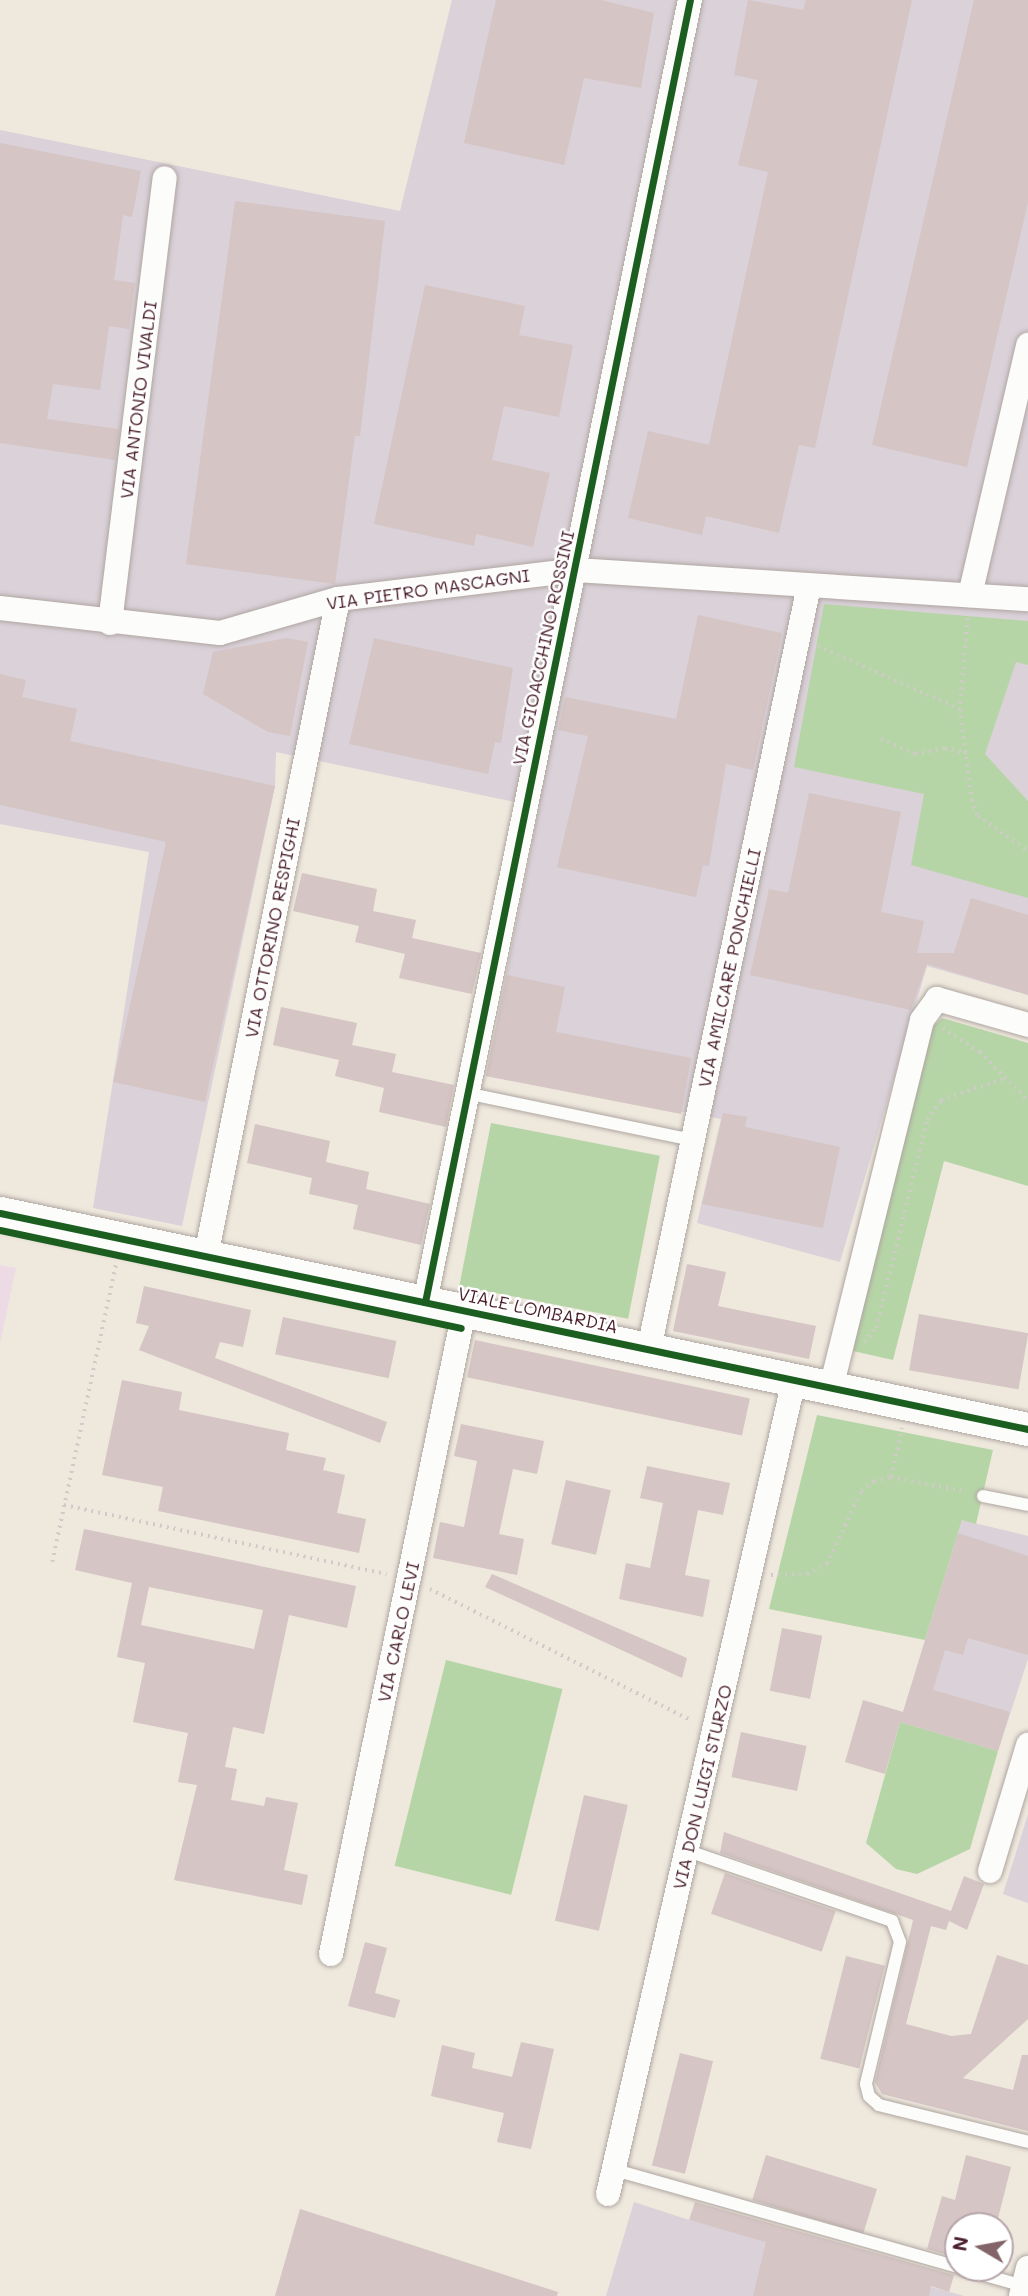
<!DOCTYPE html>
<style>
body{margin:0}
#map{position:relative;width:1028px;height:2296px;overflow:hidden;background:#eee8dd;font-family:Mali,sans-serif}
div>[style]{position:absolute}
.built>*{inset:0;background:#ecdbe5}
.industrial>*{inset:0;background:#dad1d9}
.green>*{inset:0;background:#b6d5a7;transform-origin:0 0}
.building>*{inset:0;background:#d5c5c4;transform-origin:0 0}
.path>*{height:3.5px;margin-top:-1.75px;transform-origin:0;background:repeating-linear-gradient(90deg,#d0cbc9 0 2px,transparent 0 7px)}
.roads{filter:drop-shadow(0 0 2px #afa6a1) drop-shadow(0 0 2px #afa6a1)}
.lane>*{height:12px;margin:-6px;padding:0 6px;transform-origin:6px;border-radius:6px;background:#fcfcfa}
.street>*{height:24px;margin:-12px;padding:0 12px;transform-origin:12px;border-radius:12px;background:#fcfcfa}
.secondary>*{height:33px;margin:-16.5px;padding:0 16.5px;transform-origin:16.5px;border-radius:16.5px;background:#fcfcfa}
.cycleway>*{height:7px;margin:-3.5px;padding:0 3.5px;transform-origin:3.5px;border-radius:3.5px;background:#1b5e20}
span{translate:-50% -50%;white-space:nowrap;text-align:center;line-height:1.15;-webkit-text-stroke:5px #fff;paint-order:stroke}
.street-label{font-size:18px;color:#4a1f2b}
.north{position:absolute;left:944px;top:2212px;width:70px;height:70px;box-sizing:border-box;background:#fff;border:2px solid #b7a5aa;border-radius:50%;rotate:280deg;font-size:19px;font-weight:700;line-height:28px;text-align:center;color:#4a1f2b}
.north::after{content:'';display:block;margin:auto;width:24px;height:32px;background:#836569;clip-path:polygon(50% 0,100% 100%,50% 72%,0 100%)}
</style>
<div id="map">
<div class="built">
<div style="clip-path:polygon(0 1265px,16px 1268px,0 1343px)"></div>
</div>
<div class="industrial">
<div style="clip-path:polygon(452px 0,1028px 0,1028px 995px,927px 966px,840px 1262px,697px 1223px,721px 1119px,486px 1076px,539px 807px,276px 752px,275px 786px,182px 1226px,93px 1208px,149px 852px,0 824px,0 130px,400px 211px)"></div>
<div style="clip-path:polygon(962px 1520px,1028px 1536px,1028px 1659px,998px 1751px,900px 1722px)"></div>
<div style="clip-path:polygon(1028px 1814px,1028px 1903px,1003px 1894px)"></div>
<div style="clip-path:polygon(634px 2202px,689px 2220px,964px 2296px,606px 2296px)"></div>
</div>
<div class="green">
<div style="clip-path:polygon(824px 604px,1028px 621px,1028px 665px,1016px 662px,985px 754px,1028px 801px,1028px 898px,911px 865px,924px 794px,794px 767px)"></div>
<div style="clip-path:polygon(942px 1018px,1028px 1043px,1028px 1186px,944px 1161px,893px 1360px,853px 1351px,923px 1036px)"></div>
<div style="left:491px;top:1123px;width:172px;height:166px;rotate:11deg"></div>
<div style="clip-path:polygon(817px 1415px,993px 1450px,976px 1524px,962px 1520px,925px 1640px,769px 1609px)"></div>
<div style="left:446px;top:1660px;width:120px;height:212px;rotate:14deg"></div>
<div style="clip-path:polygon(900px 1722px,998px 1751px,970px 1849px,917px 1874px,896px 1869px,866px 1843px)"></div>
</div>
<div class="building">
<div style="clip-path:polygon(496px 0,601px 0,654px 13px,641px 88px,584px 78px,564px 165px,464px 143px)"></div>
<div style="clip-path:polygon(748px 0,803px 10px,806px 0,912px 0,815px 448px,799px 445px,779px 533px,706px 516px,702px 535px,628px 518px,648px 431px,709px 445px,768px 172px,738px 165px,758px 80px,734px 75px)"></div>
<div style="clip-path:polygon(974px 0,1028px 0,1028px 202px,967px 467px,872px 445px)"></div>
<div style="clip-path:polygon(0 143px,141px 171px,132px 217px,123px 215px,114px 280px,135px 283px,129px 329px,109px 326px,100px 390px,53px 384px,47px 419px,119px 429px,115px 460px,0 443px)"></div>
<div style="clip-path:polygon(235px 201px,385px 221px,360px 436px,355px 436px,335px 584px,186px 564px)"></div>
<div style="clip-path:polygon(425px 285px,525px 306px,519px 335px,573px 345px,559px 417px,504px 406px,492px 460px,550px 473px,533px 547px,476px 534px,474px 546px,374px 524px)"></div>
<div style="clip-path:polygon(698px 615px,782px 633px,753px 770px,726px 764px,709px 866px,703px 865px,696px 897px,557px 867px,588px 736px,558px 730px,565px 697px,676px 719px)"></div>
<div style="clip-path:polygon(287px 638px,308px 642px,290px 736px,268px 732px,203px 694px,213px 652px)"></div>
<div style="clip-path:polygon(374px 638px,513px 668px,501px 743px,495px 742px,488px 774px,349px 744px)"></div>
<div style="clip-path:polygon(0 674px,26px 680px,22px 697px,77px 709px,70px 741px,275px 786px,205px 1102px,113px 1082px,166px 842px,0 805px)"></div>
<div style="clip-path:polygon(809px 793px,901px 812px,881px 912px,924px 921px,917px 953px,954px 953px,971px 898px,1028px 915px,1028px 995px,927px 964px,911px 1010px,750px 975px,769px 889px,788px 893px)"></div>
<div style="clip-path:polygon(302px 873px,377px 889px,373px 911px,416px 920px,412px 938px,481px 953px,472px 994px,399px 978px,405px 954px,355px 942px,359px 926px,293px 911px)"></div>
<div style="clip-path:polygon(507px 975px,565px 987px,556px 1032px,691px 1058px,681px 1114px,486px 1076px)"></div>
<div style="clip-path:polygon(281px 1007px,357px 1023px,352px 1045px,396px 1054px,392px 1072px,454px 1085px,446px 1127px,379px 1112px,384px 1088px,335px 1076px,339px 1060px,273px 1045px)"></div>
<div style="clip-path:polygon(723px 1113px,747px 1117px,745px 1127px,840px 1147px,823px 1228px,702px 1204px)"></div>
<div style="clip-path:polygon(255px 1124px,330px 1141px,326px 1162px,369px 1172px,366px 1189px,430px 1204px,421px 1245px,353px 1229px,358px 1205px,309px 1194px,312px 1178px,247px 1163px)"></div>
<div style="clip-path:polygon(687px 1264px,726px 1272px,718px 1306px,816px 1326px,809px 1359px,673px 1331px)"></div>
<div style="clip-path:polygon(144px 1286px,251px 1310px,243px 1347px,220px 1342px,215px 1358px,387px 1422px,380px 1443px,139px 1350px,149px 1326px,136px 1323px)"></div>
<div style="left:919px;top:1314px;width:111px;height:57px;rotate:10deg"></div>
<div style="left:283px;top:1317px;width:116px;height:38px;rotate:12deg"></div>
<div style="left:475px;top:1340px;width:281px;height:38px;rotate:12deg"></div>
<div style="clip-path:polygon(122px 1380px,182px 1392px,179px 1410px,289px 1433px,286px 1450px,326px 1458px,323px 1470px,345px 1475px,337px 1513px,366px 1519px,359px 1553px,158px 1511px,163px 1487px,102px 1475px)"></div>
<div style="clip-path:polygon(461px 1424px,544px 1441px,537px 1474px,513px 1469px,499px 1534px,524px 1539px,517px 1575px,433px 1558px,440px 1522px,464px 1527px,477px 1461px,454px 1456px)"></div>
<div style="clip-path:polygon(647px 1466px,730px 1483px,723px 1515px,698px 1510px,685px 1575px,710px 1580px,703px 1617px,619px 1599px,626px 1563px,650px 1568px,663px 1503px,640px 1498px)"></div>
<div style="left:566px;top:1480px;width:46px;height:66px;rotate:13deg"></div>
<div style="clip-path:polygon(evenodd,84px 1529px,356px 1586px,347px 1628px,289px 1615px,264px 1734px,233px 1727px,225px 1767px,237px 1769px,231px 1800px,264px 1806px,266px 1797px,298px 1803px,284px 1870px,308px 1875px,302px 1905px,174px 1880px,197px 1785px,178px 1782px,188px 1733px,133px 1722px,145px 1663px,117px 1657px,132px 1583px,75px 1570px,84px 1529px,149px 1587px,263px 1610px,254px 1649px,141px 1625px,149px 1587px)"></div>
<div style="clip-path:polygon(958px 1533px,1028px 1556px,1028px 1655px,968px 1638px,963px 1655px,945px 1650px,933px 1690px,1010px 1712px,998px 1751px,900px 1722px,885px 1774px,845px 1762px,863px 1700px,903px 1712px)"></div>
<div style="clip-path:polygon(492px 1574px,687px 1658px,682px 1678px,485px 1587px)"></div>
<div style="left:782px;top:1628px;width:41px;height:64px;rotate:11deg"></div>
<div style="left:741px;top:1732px;width:67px;height:46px;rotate:12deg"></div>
<div style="left:584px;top:1795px;width:45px;height:129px;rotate:13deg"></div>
<div style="clip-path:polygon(724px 1832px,951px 1911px,964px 1876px,984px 1884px,967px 1930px,949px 1921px,946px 1930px,931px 1926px,906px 2024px,951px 2036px,971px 2034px,997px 1955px,1028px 1965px,1028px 2019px,963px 2078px,1013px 2090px,1022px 2055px,1028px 2055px,1028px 2131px,882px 2094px,875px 2082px,913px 1920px,720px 1853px)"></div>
<div style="left:725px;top:1873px;width:117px;height:43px;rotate:19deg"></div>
<div style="clip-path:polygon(365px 1942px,387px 1948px,375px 1993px,400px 2000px,395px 2018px,348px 2006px)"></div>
<div style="left:846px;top:1956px;width:40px;height:106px;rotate:14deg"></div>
<div style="clip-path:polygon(521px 2042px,554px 2049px,531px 2149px,497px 2142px,504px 2113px,431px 2096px,442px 2045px,475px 2053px,472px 2068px,512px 2077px)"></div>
<div style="left:680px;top:2053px;width:34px;height:116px;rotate:14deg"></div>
<div style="left:766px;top:2155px;width:116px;height:47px;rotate:17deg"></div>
<div style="clip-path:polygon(966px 2155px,1011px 2167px,996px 2226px,958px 2226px,958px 2258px,927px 2249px,942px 2196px,955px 2200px)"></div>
<div style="clip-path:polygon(695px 2202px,954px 2275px,949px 2292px,931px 2286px,929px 2296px,753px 2296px,766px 2242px,689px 2220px)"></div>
<div style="clip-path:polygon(300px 2209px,558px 2292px,557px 2296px,275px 2296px)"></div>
</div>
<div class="path">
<div style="left:968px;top:618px;width:91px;rotate:95deg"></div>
<div style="left:960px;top:709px;width:92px;rotate:82.5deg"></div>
<div style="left:972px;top:800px;width:17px;rotate:69deg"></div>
<div style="left:978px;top:816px;width:61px;rotate:35deg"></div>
<div style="left:818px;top:646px;width:155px;rotate:23.9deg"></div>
<div style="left:881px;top:739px;width:37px;rotate:24deg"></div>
<div style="left:915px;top:754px;width:31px;rotate:-11deg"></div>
<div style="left:945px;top:748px;width:22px;rotate:13deg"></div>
<div style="left:943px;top:1028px;width:44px;rotate:33deg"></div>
<div style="left:980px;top:1052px;width:69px;rotate:45.6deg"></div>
<div style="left:864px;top:1342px;width:18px;rotate:-49deg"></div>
<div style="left:876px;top:1328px;width:214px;rotate:-76.2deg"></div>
<div style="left:927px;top:1120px;width:24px;rotate:-55deg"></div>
<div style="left:941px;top:1100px;width:69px;rotate:-18.7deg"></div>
<div style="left:891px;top:1477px;width:50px;rotate:-77.3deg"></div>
<div style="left:64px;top:1505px;width:330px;rotate:12.1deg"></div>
<div style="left:52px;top:1562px;width:306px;rotate:-77.9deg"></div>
<div style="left:771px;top:1575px;width:36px;rotate:-2deg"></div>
<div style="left:807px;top:1574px;width:22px;rotate:-27deg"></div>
<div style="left:827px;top:1564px;width:81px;rotate:-65deg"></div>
<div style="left:861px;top:1491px;width:16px;rotate:-38deg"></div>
<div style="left:874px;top:1481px;width:17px;rotate:-13deg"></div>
<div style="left:891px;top:1477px;width:77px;rotate:11.2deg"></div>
<div style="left:430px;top:1589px;width:293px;rotate:26.7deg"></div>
</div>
<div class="roads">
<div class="lane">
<div style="left:466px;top:1093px;width:232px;rotate:11.7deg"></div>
<div style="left:983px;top:1496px;width:46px;rotate:11.3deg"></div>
<div style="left:688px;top:1851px;width:216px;rotate:18.9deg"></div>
<div style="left:892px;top:1921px;width:22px;rotate:69deg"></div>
<div style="left:900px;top:1942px;width:146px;rotate:103.5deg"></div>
<div style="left:866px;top:2084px;width:12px;rotate:76deg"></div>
<div style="left:869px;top:2096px;width:13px;rotate:42deg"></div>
<div style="left:879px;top:2105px;width:154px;rotate:13.9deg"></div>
<div style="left:615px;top:2170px;width:356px;rotate:15.8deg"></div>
<div style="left:960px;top:2268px;width:66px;rotate:15.9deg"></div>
</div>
<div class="street">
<div style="left:970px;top:595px;width:257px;rotate:-76.9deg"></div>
<div style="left:0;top:608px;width:221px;rotate:6.5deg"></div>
<div style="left:220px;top:633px;width:123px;rotate:-16.1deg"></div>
<div style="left:338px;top:599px;width:240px;rotate:-6.9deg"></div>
<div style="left:576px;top:570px;width:453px;rotate:3.7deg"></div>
<div style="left:110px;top:623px;width:448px;rotate:-83deg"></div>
<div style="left:206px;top:1256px;width:670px;rotate:-78.64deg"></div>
<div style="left:425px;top:1302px;width:1329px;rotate:-78.5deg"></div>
<div style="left:649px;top:1349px;width:780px;rotate:-78.16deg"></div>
<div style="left:831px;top:1388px;width:379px;rotate:-76.1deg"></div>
<div style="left:922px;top:1020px;width:26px;rotate:-54deg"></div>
<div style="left:937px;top:999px;width:95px;rotate:15.9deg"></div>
<div style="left:990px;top:1871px;width:132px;rotate:-73.2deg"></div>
<div style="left:331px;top:1954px;width:657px;rotate:-78.31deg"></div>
<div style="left:608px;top:2194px;width:835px;rotate:-77.13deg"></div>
<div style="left:1021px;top:2296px;width:29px;rotate:-76deg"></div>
</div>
<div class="secondary">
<div style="left:0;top:1213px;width:1050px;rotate:11.87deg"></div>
</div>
</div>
<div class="cycleway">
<div style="left:0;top:1213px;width:1050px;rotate:11.87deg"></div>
<div style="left:0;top:1230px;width:471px;rotate:12deg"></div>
<div style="left:425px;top:1302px;width:1329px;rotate:-78.5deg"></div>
</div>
<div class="street-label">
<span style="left:138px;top:400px;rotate:-83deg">VIA ANTONIO VIVALDI</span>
<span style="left:428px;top:589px;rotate:-8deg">VIA PIETRO MASCAGNI</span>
<span style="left:543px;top:648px;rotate:-78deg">VIA GIOACCHINO ROSSINI</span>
<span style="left:272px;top:928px;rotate:-79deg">VIA OTTORINO RESPIGHI</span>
<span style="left:729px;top:968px;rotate:-78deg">VIA AMILCARE PONCHIELLI</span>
<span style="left:538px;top:1310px;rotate:12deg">VIALE LOMBARDIA</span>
<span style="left:398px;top:1632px;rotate:-78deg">VIA CARLO LEVI</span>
<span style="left:702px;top:1787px;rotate:-77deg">VIA DON LUIGI STURZO</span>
</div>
<div class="north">N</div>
</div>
